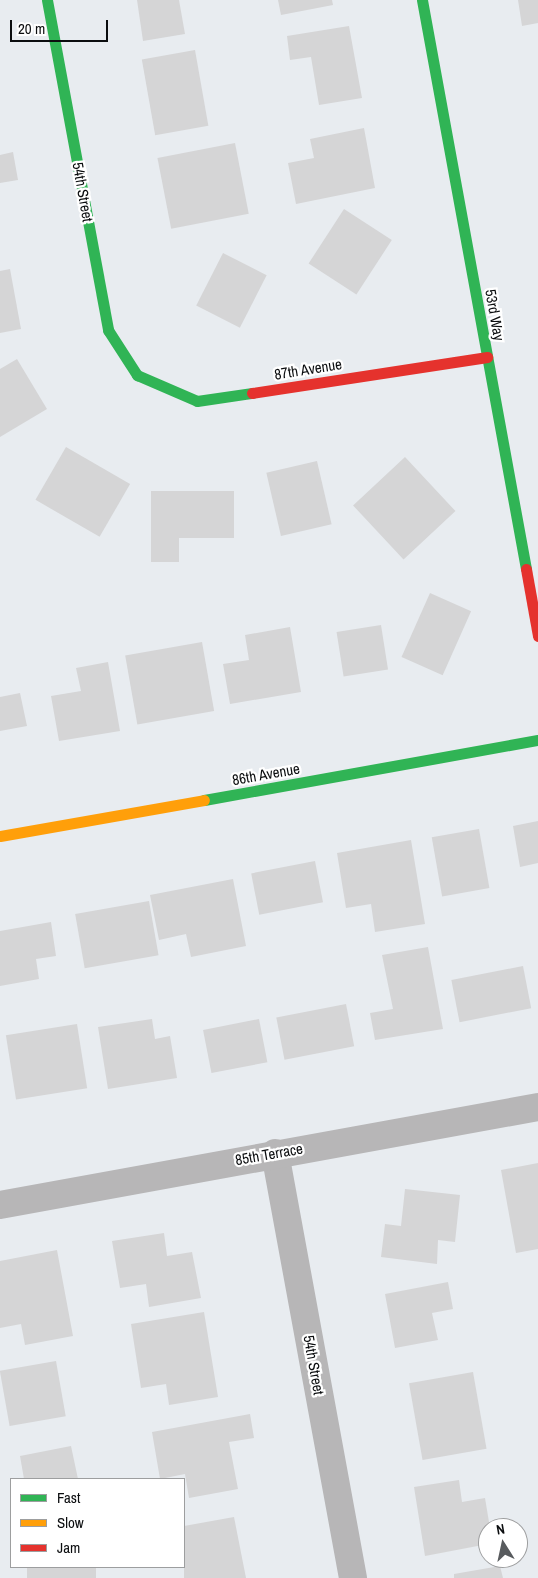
<!DOCTYPE html>
<style>
body{margin:0}
#map{position:relative;width:538px;height:1578px;overflow:hidden;background:#e8ecf0;font-family:"Archivo Narrow",sans-serif}
div>[style]{position:absolute}
.building>*{inset:0;background:#d5d5d6;transform-origin:0 0}
.street>*{height:28px;margin:-14px;padding:0 14px;transform-origin:14px;border-radius:14px;background:#b7b6b7}
.fast>*{height:11px;margin:-5.5px;padding:0 5.5px;transform-origin:5.5px;border-radius:5.5px;background:#30b455}
.slow>*{height:11px;margin:-5.5px;padding:0 5.5px;transform-origin:5.5px;border-radius:5.5px;background:#ff9f0a}
.jam>*{height:11px;margin:-5.5px;padding:0 5.5px;transform-origin:5.5px;border-radius:5.5px;background:#e5322d}
span{translate:-50% -50%;white-space:nowrap;text-align:center;line-height:1.15;-webkit-text-stroke:4.5px #fff;paint-order:stroke}
.street-label{font-size:15px;color:#0b0d0f}
.legend{position:absolute;left:10px;top:1478px;width:175px;height:90px;box-sizing:border-box;background:#fff;border:1px solid #9d9e9f;margin:0;padding:6px 9px;list-style:none;font-size:15px;color:#0b0d0f}
.legend li{display:flex;align-items:center;gap:10px;height:25px}
.legend b{width:25px;border:1px solid #9d9e9f}
.north{position:absolute;left:478px;top:1518px;width:50px;height:50px;box-sizing:border-box;background:#fff;border:1px solid #9d9e9f;border-radius:50%;rotate:350deg;font-size:14px;font-weight:700;line-height:20px;text-align:center;color:#0b0d0f}
.north::after{content:'';display:block;margin:auto;width:18px;height:22px;background:#585b5e;clip-path:polygon(50% 0,100% 100%,50% 72%,0 100%)}
.scale{position:absolute;left:10px;top:20px;width:98px;height:22px;box-sizing:border-box;border:2px solid #0b0d0f;border-top:0;padding-left:6px;font-size:15px;line-height:18px;white-space:nowrap;color:#0b0d0f;-webkit-text-stroke:4px #fff;paint-order:stroke}
</style>
<div id="map">
<div class="building">
<div style="clip-path:polygon(137px 0,179px 0,185px 34px,143px 41px)"></div>
<div style="clip-path:polygon(278px 0,332px 0,333px 5px,281px 15px)"></div>
<div style="clip-path:polygon(518px 0,538px 0,538px 23px,522px 26px)"></div>
<div style="clip-path:polygon(349px 26px,362px 98px,319px 105px,311px 57px,290px 60px,287px 36px)"></div>
<div style="left:195px;top:50px;width:77px;height:54px;rotate:80deg"></div>
<div style="clip-path:polygon(364px 128px,375px 188px,296px 204px,288px 163px,314px 158px,310px 139px)"></div>
<div style="left:235px;top:143px;width:72px;height:79px;rotate:79deg"></div>
<div style="clip-path:polygon(13px 152px,18px 180px,0 183px,0 155px)"></div>
<div style="left:344px;top:209px;width:57px;height:65px;rotate:33deg"></div>
<div style="left:223px;top:253px;width:49px;height:59px;rotate:27deg"></div>
<div style="clip-path:polygon(10px 269px,21px 329px,0 333px,0 271px)"></div>
<div style="clip-path:polygon(17px 359px,47px 409px,0 437px,0 369px)"></div>
<div style="left:66px;top:447px;width:74px;height:61px;rotate:30deg"></div>
<div style="left:405px;top:457px;width:74px;height:71px;rotate:47deg"></div>
<div style="left:317px;top:461px;width:65px;height:52px;rotate:77deg"></div>
<div style="clip-path:polygon(151px 491px,234px 491px,234px 538px,179px 538px,179px 562px,151px 562px)"></div>
<div style="left:430px;top:593px;width:45px;height:70px;rotate:24deg"></div>
<div style="left:381px;top:625px;width:45px;height:45px;rotate:81deg"></div>
<div style="clip-path:polygon(290px 627px,301px 692px,230px 704px,223px 664px,249px 660px,245px 635px)"></div>
<div style="left:202px;top:642px;width:70px;height:78px;rotate:80deg"></div>
<div style="clip-path:polygon(108px 662px,120px 731px,59px 741px,51px 696px,81px 691px,76px 668px)"></div>
<div style="clip-path:polygon(20px 693px,27px 726px,0 731px,0 697px)"></div>
<div style="clip-path:polygon(538px 821px,538px 863px,520px 867px,513px 826px)"></div>
<div style="left:479px;top:829px;width:60px;height:48px;rotate:80deg"></div>
<div style="clip-path:polygon(411px 840px,425px 924px,375px 932px,371px 904px,346px 908px,337px 853px)"></div>
<div style="left:315px;top:861px;width:42px;height:65px;rotate:79deg"></div>
<div style="clip-path:polygon(233px 879px,246px 946px,191px 957px,186px 934px,159px 940px,150px 895px)"></div>
<div style="left:149px;top:901px;width:55px;height:75px;rotate:80deg"></div>
<div style="clip-path:polygon(51px 922px,56px 956px,36px 959px,39px 979px,0 986px,0 931px)"></div>
<div style="clip-path:polygon(428px 947px,443px 1029px,375px 1040px,370px 1013px,393px 1009px,382px 955px)"></div>
<div style="left:523px;top:966px;width:43px;height:73px;rotate:79deg"></div>
<div style="left:346px;top:1004px;width:43px;height:71px;rotate:79deg"></div>
<div style="clip-path:polygon(152px 1019px,155px 1039px,170px 1036px,177px 1078px,108px 1089px,98px 1027px)"></div>
<div style="left:259px;top:1019px;width:44px;height:57px;rotate:79deg"></div>
<div style="left:77px;top:1024px;width:65px;height:72px;rotate:81deg"></div>
<div style="clip-path:polygon(538px 1163px,538px 1249px,516px 1253px,501px 1170px)"></div>
<div style="clip-path:polygon(405px 1189px,460px 1195px,455px 1242px,438px 1240px,437px 1264px,381px 1257px,385px 1224px,401px 1226px)"></div>
<div style="clip-path:polygon(164px 1233px,167px 1256px,192px 1252px,201px 1298px,149px 1307px,146px 1284px,120px 1288px,112px 1241px)"></div>
<div style="clip-path:polygon(57px 1250px,73px 1336px,25px 1345px,21px 1324px,0 1328px,0 1261px)"></div>
<div style="clip-path:polygon(448px 1282px,453px 1309px,432px 1313px,438px 1340px,395px 1348px,385px 1294px)"></div>
<div style="clip-path:polygon(204px 1312px,218px 1397px,169px 1405px,166px 1384px,141px 1388px,131px 1324px)"></div>
<div style="left:56px;top:1361px;width:56px;height:57px;rotate:80deg"></div>
<div style="left:473px;top:1372px;width:78px;height:65px;rotate:80deg"></div>
<div style="clip-path:polygon(250px 1414px,254px 1438px,229px 1442px,238px 1489px,189px 1498px,185px 1474px,160px 1479px,152px 1432px)"></div>
<div style="clip-path:polygon(71px 1446px,78px 1479px,24px 1479px,20px 1456px)"></div>
<div style="clip-path:polygon(459px 1480px,462px 1502px,485px 1498px,490px 1528px,488px 1544px,425px 1556px,414px 1487px)"></div>
<div style="clip-path:polygon(234px 1517px,246px 1578px,184px 1578px,184px 1526px)"></div>
<div style="clip-path:polygon(500px 1566px,503px 1578px,454px 1578px,454px 1574px)"></div>
<div style="left:27px;top:1567px;width:69px;height:11px"></div>
</div>
<div class="street">
<div style="left:275px;top:1153px;width:432px;rotate:79.6deg"></div>
<div style="left:0;top:1205px;width:547px;rotate:-10.32deg"></div>
</div>
<div class="fast">
<div style="left:47px;top:0;width:336px;rotate:79.5deg"></div>
<div style="left:108px;top:330px;width:54px;rotate:57.2deg"></div>
<div style="left:137px;top:375px;width:65px;rotate:23.4deg"></div>
<div style="left:197px;top:401px;width:56px;rotate:-8.3deg"></div>
<div style="left:422px;top:0;width:578px;rotate:79.64deg"></div>
<div style="left:204px;top:800px;width:339px;rotate:-10.2deg"></div>
</div>
<div class="slow">
<div style="left:0;top:836px;width:207px;rotate:-10deg"></div>
</div>
<div class="jam">
<div style="left:252px;top:393px;width:238px;rotate:-8.7deg"></div>
<div style="left:526px;top:569px;width:68px;rotate:79.8deg"></div>
</div>
<div class="street-label">
<span style="left:83px;top:192px;rotate:80deg">54th Street</span>
<span style="left:495px;top:315px;rotate:80deg">53rd Way</span>
<span style="left:308px;top:369px;rotate:-9deg">87th Avenue</span>
<span style="left:266px;top:774px;rotate:-10deg">86th Avenue</span>
<span style="left:269px;top:1154px;rotate:-10deg">85th Terrace</span>
<span style="left:314px;top:1365px;rotate:80deg">54th Street</span>
</div>
<ul class="legend">
<li><b style="height:6px;background:#30b455"></b>Fast</li>
<li><b style="height:6px;background:#ff9f0a"></b>Slow</li>
<li><b style="height:6px;background:#e5322d"></b>Jam</li>
</ul>
<div class="north">N</div>
<div class="scale">20 m</div>
</div>
